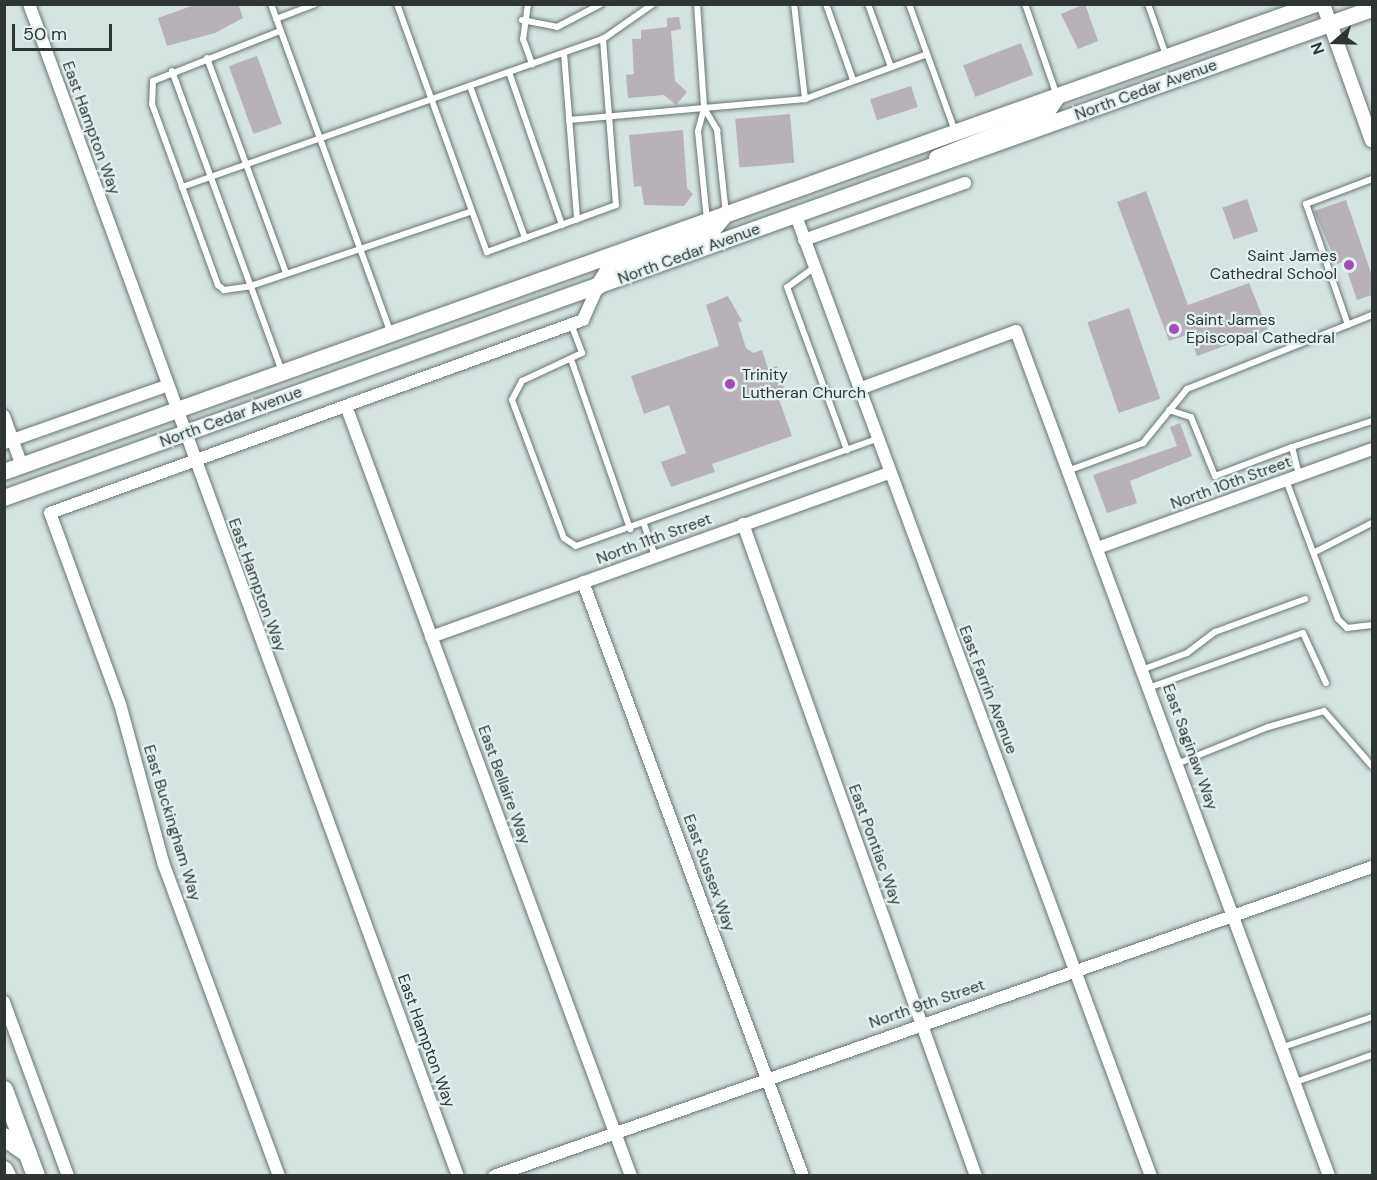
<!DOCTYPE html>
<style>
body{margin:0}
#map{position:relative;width:1377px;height:1180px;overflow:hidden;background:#d5e3e1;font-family:"DM Sans",sans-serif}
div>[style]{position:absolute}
.building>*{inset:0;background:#b8b1ba;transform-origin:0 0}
.roads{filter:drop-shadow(0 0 2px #697574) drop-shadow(0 0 2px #697574)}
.service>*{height:6px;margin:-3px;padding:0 3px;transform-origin:3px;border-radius:3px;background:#fff}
.minor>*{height:12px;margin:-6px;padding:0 6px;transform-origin:6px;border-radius:6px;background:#fff}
.tertiary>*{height:14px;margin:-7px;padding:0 7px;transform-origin:7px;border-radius:7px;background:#fff}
.secondary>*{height:16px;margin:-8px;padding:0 8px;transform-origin:8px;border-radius:8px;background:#fff}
.primary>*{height:18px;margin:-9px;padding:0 9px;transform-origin:9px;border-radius:9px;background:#fff}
.dots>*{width:16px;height:16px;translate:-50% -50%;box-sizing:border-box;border:3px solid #e2f0ef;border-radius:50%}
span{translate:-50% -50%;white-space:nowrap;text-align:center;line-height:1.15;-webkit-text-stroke:4.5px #e2f0ef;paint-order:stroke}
.street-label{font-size:16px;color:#2f3534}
.poi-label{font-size:16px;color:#2f3534}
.right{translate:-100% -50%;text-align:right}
.left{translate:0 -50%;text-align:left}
.frame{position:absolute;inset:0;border:6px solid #2f3534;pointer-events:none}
.north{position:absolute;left:1305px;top:12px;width:60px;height:60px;-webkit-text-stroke:4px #e2f0ef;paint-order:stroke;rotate:250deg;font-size:16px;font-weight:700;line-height:24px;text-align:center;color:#2f3534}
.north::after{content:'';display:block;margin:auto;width:21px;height:27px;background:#2f3534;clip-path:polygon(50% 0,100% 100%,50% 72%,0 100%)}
.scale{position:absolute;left:12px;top:24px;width:100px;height:27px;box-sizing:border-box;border:3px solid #2f3534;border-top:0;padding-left:8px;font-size:18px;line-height:21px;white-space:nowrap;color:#2f3534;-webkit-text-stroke:4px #e2f0ef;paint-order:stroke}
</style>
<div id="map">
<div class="building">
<div style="clip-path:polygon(197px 4px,238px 4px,243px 18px,215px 33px,167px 46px,158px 18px)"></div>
<div style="clip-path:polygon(1085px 4px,1098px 41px,1078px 49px,1061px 14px)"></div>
<div style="clip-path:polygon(679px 17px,681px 29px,671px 31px,675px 81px,687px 92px,676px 105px,664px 95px,628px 98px,626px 75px,634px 74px,632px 39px,641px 39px,641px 30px,667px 27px,667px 18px)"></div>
<div style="left:1021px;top:43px;width:34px;height:62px;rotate:69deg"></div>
<div style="left:257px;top:56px;width:72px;height:30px;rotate:70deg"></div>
<div style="left:911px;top:86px;width:22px;height:43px;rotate:72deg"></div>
<div style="left:790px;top:114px;width:49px;height:55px;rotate:85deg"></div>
<div style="clip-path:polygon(683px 130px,687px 188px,693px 194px,684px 206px,644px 205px,641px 186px,634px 187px,629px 135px)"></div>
<div style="clip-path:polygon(1146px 191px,1188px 305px,1249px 283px,1268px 330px,1197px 356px,1189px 334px,1169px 341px,1117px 202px)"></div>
<div style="left:1247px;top:199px;width:34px;height:26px;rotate:71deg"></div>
<div style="clip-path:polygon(1346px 200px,1372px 276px,1372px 295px,1357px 300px,1344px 262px,1337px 264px,1314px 211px)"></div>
<div style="clip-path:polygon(728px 296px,742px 321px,738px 323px,746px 348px,753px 353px,762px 350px,768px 369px,777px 366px,784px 388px,776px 391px,792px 436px,712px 464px,715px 472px,671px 487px,661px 462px,686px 453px,669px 405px,644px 414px,631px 376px,719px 346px,706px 305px)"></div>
<div style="left:1129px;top:308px;width:96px;height:44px;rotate:71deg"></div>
<div style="clip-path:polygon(1180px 423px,1192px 456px,1130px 481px,1137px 503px,1107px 513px,1093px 475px,1177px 446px,1170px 427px)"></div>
</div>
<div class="roads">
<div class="service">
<div style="left:271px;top:4px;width:350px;rotate:70deg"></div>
<div style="left:397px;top:4px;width:264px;rotate:70.1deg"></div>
<div style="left:487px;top:252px;width:137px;rotate:-20deg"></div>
<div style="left:616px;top:205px;width:167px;rotate:-94.5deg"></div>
<div style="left:528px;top:4px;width:35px;rotate:98deg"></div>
<div style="left:523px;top:39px;width:27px;rotate:70deg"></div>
<div style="left:697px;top:4px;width:104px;rotate:86.1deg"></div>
<div style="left:794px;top:4px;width:96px;rotate:83.4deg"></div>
<div style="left:826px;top:4px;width:81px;rotate:70.4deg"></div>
<div style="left:868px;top:4px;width:67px;rotate:69.9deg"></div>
<div style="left:909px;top:4px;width:135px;rotate:70.1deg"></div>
<div style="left:1025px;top:4px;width:97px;rotate:70.8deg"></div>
<div style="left:1148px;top:4px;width:54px;rotate:70.6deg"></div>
<div style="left:276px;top:19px;width:42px;rotate:-21deg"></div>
<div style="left:522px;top:20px;width:36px;rotate:11deg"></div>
<div style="left:557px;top:27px;width:50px;rotate:-27.6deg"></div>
<div style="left:280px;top:31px;width:136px;rotate:158.5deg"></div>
<div style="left:153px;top:81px;width:23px;rotate:92deg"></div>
<div style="left:152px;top:104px;width:193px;rotate:70deg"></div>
<div style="left:218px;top:285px;width:8px;rotate:40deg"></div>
<div style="left:224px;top:290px;width:27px;rotate:-8deg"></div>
<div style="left:251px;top:286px;width:233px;rotate:-18.7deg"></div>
<div style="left:564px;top:53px;width:167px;rotate:85.5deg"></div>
<div style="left:207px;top:58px;width:229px;rotate:69.8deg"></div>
<div style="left:172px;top:71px;width:320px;rotate:69.9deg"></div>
<div style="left:509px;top:72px;width:162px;rotate:70.9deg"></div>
<div style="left:470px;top:86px;width:162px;rotate:70.1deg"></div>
<div style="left:569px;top:120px;width:237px;rotate:-5.1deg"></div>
<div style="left:805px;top:99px;width:130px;rotate:-20.2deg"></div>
<div style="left:182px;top:187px;width:446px;rotate:-19.4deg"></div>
<div style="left:603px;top:39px;width:61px;rotate:-35deg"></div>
<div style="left:707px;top:220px;width:89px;rotate:-95.8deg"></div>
<div style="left:698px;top:131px;width:24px;rotate:-75deg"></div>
<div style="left:704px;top:108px;width:26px;rotate:59deg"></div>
<div style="left:717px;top:130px;width:84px;rotate:83.9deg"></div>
<div style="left:815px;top:267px;width:34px;rotate:144deg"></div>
<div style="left:787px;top:287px;width:174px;rotate:69.8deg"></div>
<div style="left:571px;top:324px;width:31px;rotate:69deg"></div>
<div style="left:582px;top:353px;width:66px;rotate:155deg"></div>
<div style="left:522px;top:381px;width:21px;rotate:118deg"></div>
<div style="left:512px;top:400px;width:147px;rotate:69.4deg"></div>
<div style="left:564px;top:538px;width:14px;rotate:34deg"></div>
<div style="left:576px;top:546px;width:319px;rotate:-19.6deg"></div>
<div style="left:1348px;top:325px;width:128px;rotate:-109.1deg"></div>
<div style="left:1306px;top:204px;width:71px;rotate:-20.7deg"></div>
<div style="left:572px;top:362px;width:177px;rotate:70.8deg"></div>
<div style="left:1169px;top:410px;width:23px;rotate:18deg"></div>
<div style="left:1191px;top:417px;width:64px;rotate:67.9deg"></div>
<div style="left:1215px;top:476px;width:82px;rotate:-20.6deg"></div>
<div style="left:1070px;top:470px;width:78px;rotate:-20.3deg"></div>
<div style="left:1143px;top:443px;width:70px;rotate:-50.8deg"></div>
<div style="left:1187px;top:389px;width:199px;rotate:-21.8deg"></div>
<div style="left:1299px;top:475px;width:29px;rotate:-104deg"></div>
<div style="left:1292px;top:447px;width:84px;rotate:-18deg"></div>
<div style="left:1286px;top:480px;width:148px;rotate:69.5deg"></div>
<div style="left:1338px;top:619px;width:13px;rotate:45deg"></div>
<div style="left:1347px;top:628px;width:25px;rotate:-7deg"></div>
<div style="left:644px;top:524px;width:34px;rotate:71deg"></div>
<div style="left:1315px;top:552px;width:64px;rotate:-27deg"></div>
<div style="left:1144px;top:669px;width:46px;rotate:-20.4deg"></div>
<div style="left:1187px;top:653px;width:35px;rotate:-37deg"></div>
<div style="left:1215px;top:632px;width:96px;rotate:-20.1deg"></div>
<div style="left:1151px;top:687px;width:161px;rotate:-19.6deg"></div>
<div style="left:1303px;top:633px;width:55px;rotate:65.3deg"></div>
<div style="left:1179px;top:763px;width:96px;rotate:-22deg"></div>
<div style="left:1268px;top:727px;width:58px;rotate:-15.9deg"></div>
<div style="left:1324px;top:711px;width:73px;rotate:48.9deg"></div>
<div style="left:1283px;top:1047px;width:94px;rotate:-18.6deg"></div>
<div style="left:1296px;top:1082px;width:81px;rotate:-19.6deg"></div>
</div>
<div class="minor">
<div style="left:29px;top:4px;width:1248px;rotate:69.9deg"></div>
<div style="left:796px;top:216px;width:1024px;rotate:69.71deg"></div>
<div style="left:804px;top:240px;width:171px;rotate:-19.5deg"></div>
<div style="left:859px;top:389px;width:167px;rotate:-20.3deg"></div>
<div style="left:1016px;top:331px;width:901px;rotate:69.67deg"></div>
<div style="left:346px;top:406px;width:821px;rotate:69.69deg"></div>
<div style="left:4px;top:416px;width:53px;rotate:70.2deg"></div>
<div style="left:4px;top:443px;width:172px;rotate:-19.4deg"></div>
<div style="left:743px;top:524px;width:692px;rotate:70.34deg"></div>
<div style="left:1100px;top:547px;width:289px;rotate:-19.8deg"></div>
<div style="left:583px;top:582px;width:633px;rotate:69.68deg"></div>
<div style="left:431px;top:637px;width:486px;rotate:-19.7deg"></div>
<div style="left:4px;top:1002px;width:185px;rotate:69.8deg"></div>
<div style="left:279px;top:1176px;width:335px;rotate:-110.3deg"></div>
<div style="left:163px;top:862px;width:164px;rotate:-105.2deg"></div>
<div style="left:120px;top:704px;width:203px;rotate:-110.1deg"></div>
<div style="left:50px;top:513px;width:567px;rotate:-19.91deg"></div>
<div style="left:583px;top:320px;width:36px;rotate:-66deg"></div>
<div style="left:494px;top:1176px;width:931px;rotate:-19.39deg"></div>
</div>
<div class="tertiary">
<div style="left:1323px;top:4px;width:145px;rotate:70.3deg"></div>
</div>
<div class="secondary">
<div style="left:937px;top:158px;width:116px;rotate:-21.7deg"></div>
<div style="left:1045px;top:115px;width:23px;rotate:-56deg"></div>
<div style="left:598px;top:287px;width:21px;rotate:-59deg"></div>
<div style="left:609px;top:269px;width:107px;rotate:-19.6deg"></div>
<div style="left:710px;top:233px;width:25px;rotate:-50deg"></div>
<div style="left:4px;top:472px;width:1393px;rotate:-19.63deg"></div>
<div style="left:4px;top:498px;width:1453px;rotate:-19.67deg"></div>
</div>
<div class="primary">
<div style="left:4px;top:1090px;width:92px;rotate:69.6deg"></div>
<div style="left:4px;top:1137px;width:29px;rotate:35deg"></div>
<div style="left:4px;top:1170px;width:7px;rotate:63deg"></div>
</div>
</div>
<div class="dots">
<div style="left:1349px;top:265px;background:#a34bb8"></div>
<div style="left:1174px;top:329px;background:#a34bb8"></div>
<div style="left:730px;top:384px;background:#a34bb8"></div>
</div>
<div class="street-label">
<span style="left:1146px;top:90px;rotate:-20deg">North Cedar Avenue</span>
<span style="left:91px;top:128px;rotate:70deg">East Hampton Way</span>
<span style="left:689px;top:254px;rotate:-20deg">North Cedar Avenue</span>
<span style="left:231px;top:417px;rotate:-20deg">North Cedar Avenue</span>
<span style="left:1231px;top:483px;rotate:-20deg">North 10th Street</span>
<span style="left:654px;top:539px;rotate:-20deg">North 11th Street</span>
<span style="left:257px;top:585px;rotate:70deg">East Hampton Way</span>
<span style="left:988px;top:690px;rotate:69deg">East Farrin Avenue</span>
<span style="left:1190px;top:747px;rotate:70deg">East Saginaw Way</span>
<span style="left:504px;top:785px;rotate:70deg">East Bellaire Way</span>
<span style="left:172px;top:823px;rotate:73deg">East Buckingham Way</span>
<span style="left:875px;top:845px;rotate:70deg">East Pontiac Way</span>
<span style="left:709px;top:873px;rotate:70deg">East Sussex Way</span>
<span style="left:927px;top:1004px;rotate:-19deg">North 9th Street</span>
<span style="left:426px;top:1041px;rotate:70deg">East Hampton Way</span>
</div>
<div class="poi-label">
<span class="right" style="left:1337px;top:265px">Saint James<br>Cathedral School</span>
<span class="left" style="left:1186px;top:329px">Saint James<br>Episcopal Cathedral</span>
<span class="left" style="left:742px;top:384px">Trinity<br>Lutheran Church</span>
</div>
<div class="frame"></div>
<div class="north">N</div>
<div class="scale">50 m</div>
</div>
